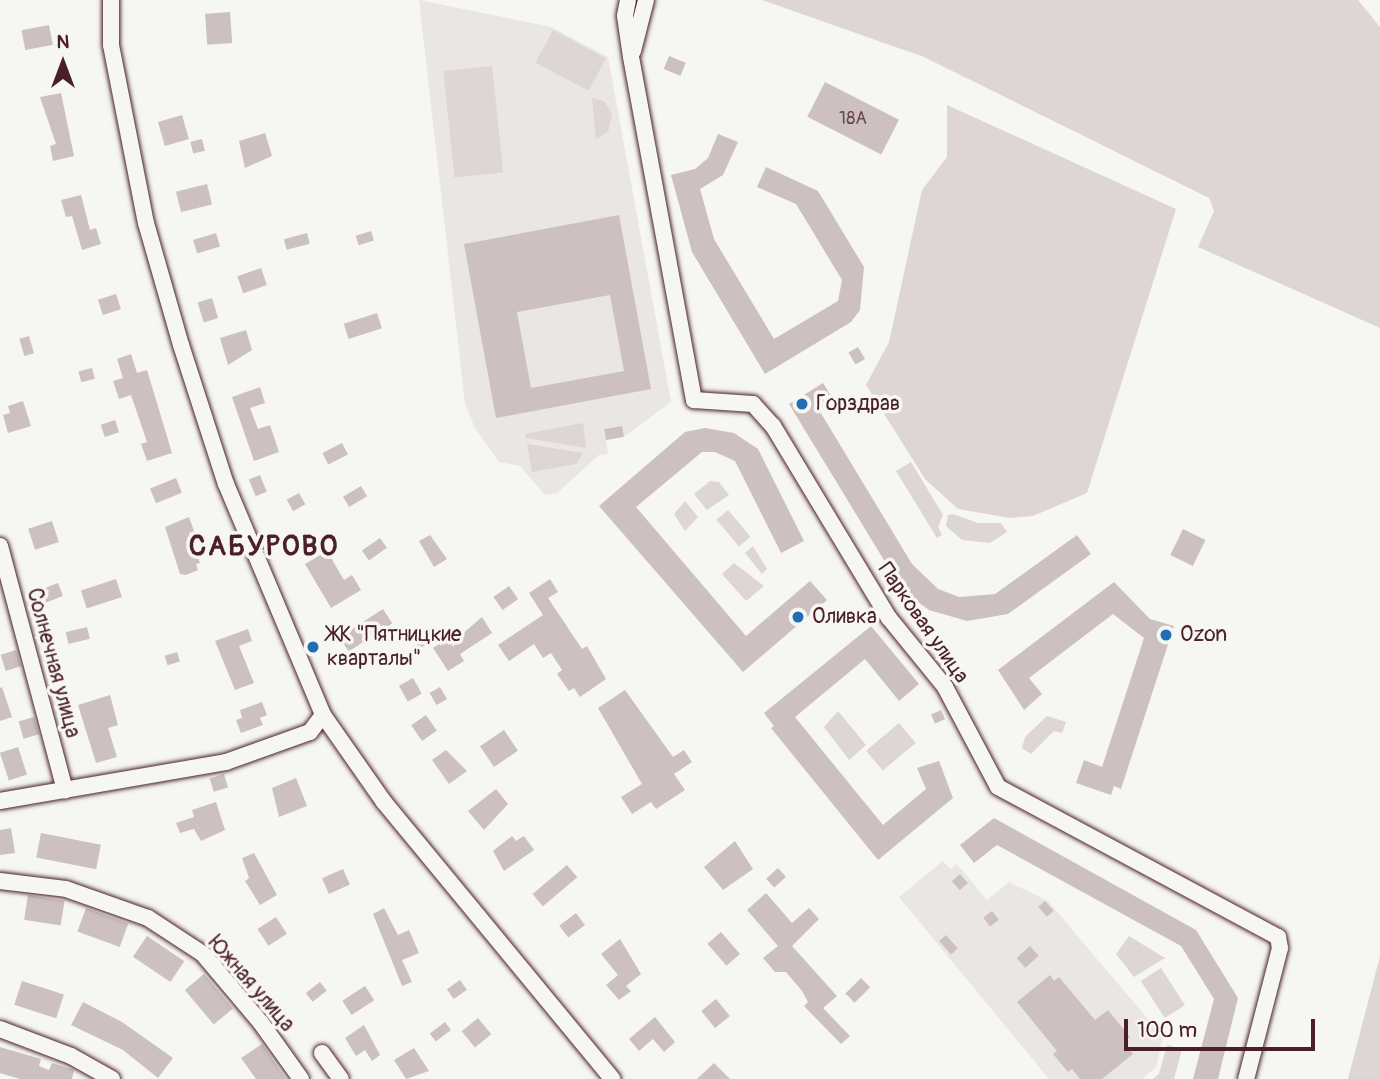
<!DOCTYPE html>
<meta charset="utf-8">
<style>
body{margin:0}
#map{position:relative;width:1380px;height:1079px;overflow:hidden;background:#f6f6f2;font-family:Pangolin,sans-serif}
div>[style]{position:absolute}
.built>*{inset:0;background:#e9e6e3}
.green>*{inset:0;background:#ddd6d5;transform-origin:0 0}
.building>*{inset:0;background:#ccc1c0;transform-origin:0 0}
.roads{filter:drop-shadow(0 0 2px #4a1f2b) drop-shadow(0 0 2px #4a1f2b)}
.minor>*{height:16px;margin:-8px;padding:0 8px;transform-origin:8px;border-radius:8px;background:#f6f6f2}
.dots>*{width:19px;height:19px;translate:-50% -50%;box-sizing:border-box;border:4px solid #f6f6f2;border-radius:50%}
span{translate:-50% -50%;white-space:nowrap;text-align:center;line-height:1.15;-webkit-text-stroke:7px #f6f6f2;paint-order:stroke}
.number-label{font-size:18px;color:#6a4850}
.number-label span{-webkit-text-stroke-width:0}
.poi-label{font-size:21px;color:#4a1f2b}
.left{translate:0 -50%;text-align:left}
.street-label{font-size:21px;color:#4a1f2b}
.district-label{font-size:28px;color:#4a1f2b;font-weight:700;letter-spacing:2px}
.north{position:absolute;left:28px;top:28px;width:70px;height:70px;-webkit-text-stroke:5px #f6f6f2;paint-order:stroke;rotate:0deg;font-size:19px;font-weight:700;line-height:28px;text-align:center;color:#4a1f2b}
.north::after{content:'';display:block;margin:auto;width:24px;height:32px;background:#4a1f2b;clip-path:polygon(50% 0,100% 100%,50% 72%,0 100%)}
.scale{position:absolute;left:1124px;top:1019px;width:191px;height:32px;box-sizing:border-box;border:4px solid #4a1f2b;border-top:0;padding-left:9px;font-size:21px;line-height:24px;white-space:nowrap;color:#4a1f2b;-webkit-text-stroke:5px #f6f6f2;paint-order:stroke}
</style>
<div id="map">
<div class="built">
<div style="clip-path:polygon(419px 0,551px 27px,608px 57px,671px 402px,624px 437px,606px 440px,608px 454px,599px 455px,557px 493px,545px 495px,520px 466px,499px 462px,475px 428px,465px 403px)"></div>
<div style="clip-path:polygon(943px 861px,950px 869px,957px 864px,987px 900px,1009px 882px,1048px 901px,1163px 1037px,1156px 1067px,1142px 1079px,1049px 1079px,899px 897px)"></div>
</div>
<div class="green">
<div style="clip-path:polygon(762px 0,1358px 0,1380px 27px,1380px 328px,1198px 247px,1214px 211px,1209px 198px,924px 57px)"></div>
<div style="left:553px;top:30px;width:60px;height:37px;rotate:28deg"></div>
<div style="left:492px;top:66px;width:107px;height:49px;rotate:84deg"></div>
<div style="clip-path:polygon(592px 98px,604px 101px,612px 114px,608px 132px,596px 139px)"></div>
<div style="clip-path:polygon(947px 105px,1176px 209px,1087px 493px,1033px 516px,1010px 518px,958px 509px,925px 479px,866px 385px,889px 342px,922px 190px,947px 157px)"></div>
<div style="clip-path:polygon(583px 423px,586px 448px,526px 438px,525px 434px)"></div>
<div style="clip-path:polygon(527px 444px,583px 453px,576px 464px,532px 472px)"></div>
<div style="clip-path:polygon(911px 462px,943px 515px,938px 527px,942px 535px,937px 538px,896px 471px)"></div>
<div style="clip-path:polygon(710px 481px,719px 482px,729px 495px,707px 510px,694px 494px)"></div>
<div style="clip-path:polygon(685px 501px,698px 517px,685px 531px,674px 514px)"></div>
<div style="left:728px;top:510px;width:35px;height:15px;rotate:50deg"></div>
<div style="clip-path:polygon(953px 514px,978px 523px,1001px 523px,1007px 532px,990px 543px,962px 540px,946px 526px,948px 515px)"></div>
<div style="clip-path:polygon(753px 546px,767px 569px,762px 574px,745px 553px)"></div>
<div style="clip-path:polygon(734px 563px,764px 586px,746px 601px,722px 574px)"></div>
<div style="clip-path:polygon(838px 711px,866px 745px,849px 760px,824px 727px)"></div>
<div style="clip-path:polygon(1047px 716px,1066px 722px,1062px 733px,1054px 731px,1031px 754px,1022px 748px,1025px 737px)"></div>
<div style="left:899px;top:723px;width:26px;height:43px;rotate:50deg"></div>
<div style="clip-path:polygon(1129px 936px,1165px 958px,1134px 977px,1116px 954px)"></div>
<div style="clip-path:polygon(1380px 956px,1380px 1079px,1348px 1079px)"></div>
<div style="left:1161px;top:968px;width:44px;height:24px;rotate:57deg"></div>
<div style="clip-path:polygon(1167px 1045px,1182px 1049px,1174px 1079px,1153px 1079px,1159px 1074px)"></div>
</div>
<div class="building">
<div style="left:230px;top:12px;width:31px;height:25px;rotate:86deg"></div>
<div style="left:49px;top:25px;width:20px;height:28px;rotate:79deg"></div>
<div style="left:669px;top:56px;width:18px;height:14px;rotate:22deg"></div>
<div style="left:825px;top:82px;width:83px;height:39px;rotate:27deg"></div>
<div style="clip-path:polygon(61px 93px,74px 156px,53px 161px,50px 146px,56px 144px,40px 97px)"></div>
<div style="left:182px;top:115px;width:25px;height:25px;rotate:74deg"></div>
<div style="clip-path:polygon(265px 133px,272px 156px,245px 168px,239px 141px)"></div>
<div style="clip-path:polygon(718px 134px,738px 142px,723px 175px,700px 189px,714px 239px,774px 339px,838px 301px,842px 280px,796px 204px,757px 187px,766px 167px,818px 191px,864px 267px,860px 310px,851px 322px,765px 374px,692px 252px,671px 175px,695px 169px,708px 158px)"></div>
<div style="left:202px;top:139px;width:12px;height:12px;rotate:76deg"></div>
<div style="left:207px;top:184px;width:21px;height:32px;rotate:76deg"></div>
<div style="clip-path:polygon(81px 195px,90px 230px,96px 228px,101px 244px,82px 250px,72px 216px,66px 217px,61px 200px)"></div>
<div style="clip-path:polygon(evenodd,619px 215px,651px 389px,496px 418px,464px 244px,619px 215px,610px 295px,624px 371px,531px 388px,517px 312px,610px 295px)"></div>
<div style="left:371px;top:231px;width:10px;height:16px;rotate:73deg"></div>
<div style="left:216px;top:233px;width:14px;height:24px;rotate:73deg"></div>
<div style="left:307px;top:233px;width:11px;height:24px;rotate:75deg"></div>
<div style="left:261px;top:268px;width:18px;height:25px;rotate:71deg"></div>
<div style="left:116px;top:294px;width:16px;height:19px;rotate:72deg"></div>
<div style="left:212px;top:298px;width:21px;height:15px;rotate:73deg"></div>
<div style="left:377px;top:313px;width:16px;height:35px;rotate:72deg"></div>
<div style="clip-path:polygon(246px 330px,252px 350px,228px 365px,220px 338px)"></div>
<div style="left:29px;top:336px;width:18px;height:10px;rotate:74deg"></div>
<div style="left:858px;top:347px;width:14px;height:11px;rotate:60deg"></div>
<div style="clip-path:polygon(131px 354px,137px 373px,147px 370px,172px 453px,147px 461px,141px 444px,147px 442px,131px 395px,119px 399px,113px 381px,123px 378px,117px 359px)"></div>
<div style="left:92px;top:368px;width:11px;height:14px;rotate:75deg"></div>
<div style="clip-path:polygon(823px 383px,834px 401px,819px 410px,912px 564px,938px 589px,959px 597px,995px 594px,1077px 535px,1091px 554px,1008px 614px,967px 621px,929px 610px,907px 594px,893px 575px,789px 404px)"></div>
<div style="clip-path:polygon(260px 387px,265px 403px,250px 408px,258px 429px,270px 425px,279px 452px,254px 461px,232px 397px)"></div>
<div style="clip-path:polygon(23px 401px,31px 426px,8px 433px,3px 415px,10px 413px,8px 406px)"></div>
<div style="left:115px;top:420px;width:13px;height:15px;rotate:72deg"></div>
<div style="left:622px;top:426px;width:11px;height:18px;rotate:80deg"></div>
<div style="clip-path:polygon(705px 428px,734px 433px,758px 449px,804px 541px,781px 553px,735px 461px,715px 452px,702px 452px,636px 507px,746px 636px,810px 581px,827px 600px,743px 672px,599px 506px,685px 432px)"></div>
<div style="left:342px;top:443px;width:13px;height:22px;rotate:63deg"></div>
<div style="left:260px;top:475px;width:18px;height:12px;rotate:68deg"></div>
<div style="left:176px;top:478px;width:16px;height:28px;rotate:68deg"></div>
<div style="left:361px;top:486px;width:12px;height:21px;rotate:59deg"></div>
<div style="left:299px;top:493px;width:13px;height:14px;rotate:61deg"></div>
<div style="clip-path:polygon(189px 517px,194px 531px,189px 533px,200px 563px,196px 564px,198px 570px,186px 575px,180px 574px,165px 527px)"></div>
<div style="left:52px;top:521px;width:22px;height:25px;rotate:72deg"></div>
<div style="left:1183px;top:529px;width:25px;height:29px;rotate:26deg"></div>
<div style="clip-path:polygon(430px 535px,447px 559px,434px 567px,419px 541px)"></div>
<div style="left:380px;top:538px;width:12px;height:22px;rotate:55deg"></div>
<div style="clip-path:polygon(327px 551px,344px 580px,352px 575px,361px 590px,331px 608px,305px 564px)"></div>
<div style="left:116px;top:579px;width:19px;height:37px;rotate:72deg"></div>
<div style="clip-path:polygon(550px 579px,558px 592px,548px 598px,582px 649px,587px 646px,606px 679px,580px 697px,574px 688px,569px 691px,557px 674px,562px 670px,551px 653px,543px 658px,534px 644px,509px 661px,498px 645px,543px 615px,529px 593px)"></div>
<div style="clip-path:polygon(1114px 582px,1150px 619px,1174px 626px,1121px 789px,1114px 786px,1111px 795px,1076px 783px,1084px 760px,1102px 767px,1144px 638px,1113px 614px,1029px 678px,1042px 694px,1024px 710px,998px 670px)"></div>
<div style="left:58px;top:583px;width:14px;height:18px;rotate:69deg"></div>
<div style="left:509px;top:586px;width:16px;height:19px;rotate:55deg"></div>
<div style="left:383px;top:609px;width:17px;height:52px;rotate:57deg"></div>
<div style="clip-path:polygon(482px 617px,492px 633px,460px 654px,464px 661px,448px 671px,433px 648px,449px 638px,452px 643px)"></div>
<div style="clip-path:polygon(871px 626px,919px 684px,899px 701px,865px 659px,795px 717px,883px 825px,926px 789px,917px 768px,939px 761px,953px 798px,878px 860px,771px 728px,774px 726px,764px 713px)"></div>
<div style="left:87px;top:627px;width:12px;height:22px;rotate:76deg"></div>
<div style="clip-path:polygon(248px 629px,252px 641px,239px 646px,254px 683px,235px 690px,215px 641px)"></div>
<div style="left:422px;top:633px;width:12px;height:10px;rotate:59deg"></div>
<div style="left:16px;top:650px;width:17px;height:16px;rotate:73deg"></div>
<div style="left:177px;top:652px;width:10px;height:13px;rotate:73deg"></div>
<div style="left:413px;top:678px;width:18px;height:16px;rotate:61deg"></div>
<div style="clip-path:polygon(2px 687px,12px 717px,0 721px,0 688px)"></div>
<div style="left:440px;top:687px;width:14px;height:12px;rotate:60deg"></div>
<div style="clip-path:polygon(625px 690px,673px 757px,684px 750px,692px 762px,674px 774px,685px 790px,656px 809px,651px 802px,632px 814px,621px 797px,642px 784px,598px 708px)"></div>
<div style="clip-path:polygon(110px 695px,118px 725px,108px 728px,117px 757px,96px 763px,78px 705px)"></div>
<div style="clip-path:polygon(262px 702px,267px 715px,260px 718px,263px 725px,241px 733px,236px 720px,242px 718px,240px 710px)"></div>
<div style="left:941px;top:710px;width:10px;height:11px;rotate:66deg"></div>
<div style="left:426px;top:715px;width:19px;height:18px;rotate:55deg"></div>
<div style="left:34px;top:717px;width:18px;height:16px;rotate:74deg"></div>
<div style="left:504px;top:730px;width:25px;height:29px;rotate:56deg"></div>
<div style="left:18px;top:747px;width:29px;height:19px;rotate:72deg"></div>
<div style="clip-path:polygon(446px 750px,467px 771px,449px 784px,432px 760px)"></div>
<div style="left:224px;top:774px;width:14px;height:15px;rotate:73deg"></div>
<div style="clip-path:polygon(296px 778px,307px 806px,279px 817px,272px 788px)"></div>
<div style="clip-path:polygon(496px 789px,508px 804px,484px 830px,468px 811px)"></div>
<div style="clip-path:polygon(216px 802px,225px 830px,201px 841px,194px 829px,180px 833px,176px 823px,194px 817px,192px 810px)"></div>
<div style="clip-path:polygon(994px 818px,1196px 930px,1238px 998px,1218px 1079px,1193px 1079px,1214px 999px,1181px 946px,997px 845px,974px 863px,960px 845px)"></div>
<div style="clip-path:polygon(11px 828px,15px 853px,0 855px,0 830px)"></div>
<div style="left:41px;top:833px;width:61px;height:25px;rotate:11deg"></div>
<div style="clip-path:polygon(512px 836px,516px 841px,524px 836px,534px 850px,504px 871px,493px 851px)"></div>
<div style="clip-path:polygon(735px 841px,753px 869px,723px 890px,704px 867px)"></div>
<div style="clip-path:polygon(254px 853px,277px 895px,260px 905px,245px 881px,249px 878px,242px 858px)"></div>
<div style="left:567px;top:865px;width:16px;height:45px;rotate:50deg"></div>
<div style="left:778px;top:868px;width:12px;height:16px;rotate:48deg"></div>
<div style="left:343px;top:869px;width:17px;height:23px;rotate:66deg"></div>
<div style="left:960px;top:874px;width:12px;height:11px;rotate:48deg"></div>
<div style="clip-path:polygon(766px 893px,792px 923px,809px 908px,819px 919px,792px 946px,837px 996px,823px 1008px,850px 1036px,841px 1044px,804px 1006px,808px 1002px,802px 991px,786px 972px,775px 972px,763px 958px,778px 946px,747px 910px)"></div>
<div style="left:28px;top:895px;width:37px;height:25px;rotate:9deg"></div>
<div style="left:1045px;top:901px;width:13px;height:9px;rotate:48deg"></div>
<div style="left:86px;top:908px;width:45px;height:25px;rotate:20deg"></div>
<div style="clip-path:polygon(384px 908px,398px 935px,409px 930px,419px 953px,402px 960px,412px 982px,402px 986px,373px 914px)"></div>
<div style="left:992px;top:911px;width:11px;height:11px;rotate:52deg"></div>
<div style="left:576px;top:913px;width:15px;height:21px;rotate:53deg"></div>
<div style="left:276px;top:917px;width:20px;height:22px;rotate:57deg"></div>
<div style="left:721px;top:932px;width:29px;height:18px;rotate:49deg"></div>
<div style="left:946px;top:935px;width:18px;height:9px;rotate:49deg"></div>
<div style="left:147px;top:936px;width:45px;height:25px;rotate:34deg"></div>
<div style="clip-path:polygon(620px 939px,641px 974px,626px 986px,631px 991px,619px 1000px,606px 985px,618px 975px,601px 954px)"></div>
<div style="left:1030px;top:946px;width:13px;height:18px;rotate:48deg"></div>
<div style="left:204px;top:974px;width:45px;height:25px;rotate:50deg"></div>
<div style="clip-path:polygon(1050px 975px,1054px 981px,1059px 977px,1095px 1020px,1108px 1010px,1130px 1037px,1123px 1042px,1133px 1054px,1102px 1079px,1080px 1079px,1072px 1069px,1068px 1072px,1053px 1054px,1057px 1051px,1017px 1002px)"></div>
<div style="left:861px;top:978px;width:13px;height:22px;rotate:45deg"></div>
<div style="left:460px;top:980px;width:12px;height:16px;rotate:55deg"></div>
<div style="left:22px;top:981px;width:44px;height:25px;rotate:18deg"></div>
<div style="left:320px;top:982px;width:11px;height:18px;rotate:52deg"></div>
<div style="left:365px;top:986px;width:17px;height:27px;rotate:57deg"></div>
<div style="left:716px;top:999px;width:22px;height:19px;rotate:51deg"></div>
<div style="clip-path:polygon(83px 1002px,122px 1022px,173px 1058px,158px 1078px,123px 1050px,71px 1025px)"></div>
<div style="clip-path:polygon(655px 1017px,675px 1042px,664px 1052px,653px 1039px,639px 1051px,629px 1039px)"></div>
<div style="left:478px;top:1018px;width:21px;height:21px;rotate:51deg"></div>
<div style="left:445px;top:1022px;width:10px;height:19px;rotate:53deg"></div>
<div style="clip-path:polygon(364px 1025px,380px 1055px,372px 1061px,365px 1050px,356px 1056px,345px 1038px)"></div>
<div style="clip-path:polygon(262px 1044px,286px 1079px,256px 1079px,241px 1058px)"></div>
<div style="clip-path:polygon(0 1047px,41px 1059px,39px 1066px,49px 1070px,52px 1063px,74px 1070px,72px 1079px,20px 1079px,0 1073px)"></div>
<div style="clip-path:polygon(414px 1048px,429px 1071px,406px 1079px,394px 1060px)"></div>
<div style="clip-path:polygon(714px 1063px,730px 1079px,697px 1079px)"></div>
</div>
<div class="roads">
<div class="minor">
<div style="left:111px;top:0;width:45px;rotate:90deg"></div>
<div style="left:111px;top:45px;width:181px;rotate:78.9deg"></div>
<div style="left:146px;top:223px;width:127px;rotate:74deg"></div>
<div style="left:181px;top:345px;width:146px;rotate:72.1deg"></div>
<div style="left:226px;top:484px;width:251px;rotate:67.2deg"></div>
<div style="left:323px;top:715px;width:106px;rotate:55deg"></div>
<div style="left:384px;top:802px;width:359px;rotate:50.5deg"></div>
<div style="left:628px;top:0;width:16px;rotate:101deg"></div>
<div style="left:625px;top:16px;width:41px;rotate:81.7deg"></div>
<div style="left:631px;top:57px;width:349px;rotate:79.6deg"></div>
<div style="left:694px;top:400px;width:59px;rotate:3.9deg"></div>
<div style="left:753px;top:404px;width:30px;rotate:48deg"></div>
<div style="left:773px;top:426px;width:224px;rotate:58.9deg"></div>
<div style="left:889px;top:618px;width:89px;rotate:50.9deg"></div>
<div style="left:945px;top:687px;width:113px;rotate:62.1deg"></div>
<div style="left:998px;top:787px;width:318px;rotate:28.2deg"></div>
<div style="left:1278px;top:937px;width:11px;rotate:80deg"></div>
<div style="left:1280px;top:948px;width:135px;rotate:104.5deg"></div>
<div style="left:633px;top:51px;width:53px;rotate:-75.7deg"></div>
<div style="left:0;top:546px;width:253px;rotate:75.1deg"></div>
<div style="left:0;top:801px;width:229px;rotate:-9.8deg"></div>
<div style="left:226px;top:762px;width:89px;rotate:-19.7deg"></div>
<div style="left:310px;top:732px;width:21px;rotate:-53deg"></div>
<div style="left:0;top:881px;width:66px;rotate:6.9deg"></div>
<div style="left:66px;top:889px;width:87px;rotate:19.5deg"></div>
<div style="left:148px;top:918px;width:66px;rotate:33.2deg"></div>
<div style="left:203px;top:954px;width:90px;rotate:50deg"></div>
<div style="left:261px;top:1023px;width:69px;rotate:54.5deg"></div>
<div style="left:0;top:1029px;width:76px;rotate:20.8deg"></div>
<div style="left:71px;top:1056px;width:47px;rotate:29.3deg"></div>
<div style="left:322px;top:1053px;width:32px;rotate:54deg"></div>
</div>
</div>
<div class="dots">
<div style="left:802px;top:404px;background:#1f6fb2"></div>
<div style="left:798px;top:617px;background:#1f6fb2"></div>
<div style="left:1166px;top:635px;background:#1f6fb2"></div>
<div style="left:313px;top:647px;background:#1f6fb2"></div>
</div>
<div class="number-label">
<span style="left:853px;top:119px">18А</span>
</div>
<div class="poi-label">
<span class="left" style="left:816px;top:404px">Горздрав</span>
<span class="left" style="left:812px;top:617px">Оливка</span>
<span class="left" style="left:327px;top:647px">ЖК "Пятницкие<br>кварталы"</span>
<span class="left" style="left:1180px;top:635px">Ozon</span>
</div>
<div class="street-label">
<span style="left:923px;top:623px;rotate:55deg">Парковая улица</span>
<span style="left:53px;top:663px;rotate:75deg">Солнечная улица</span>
<span style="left:251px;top:984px;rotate:49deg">Южная улица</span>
</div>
<div class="district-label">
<span style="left:264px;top:547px">САБУРОВО</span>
</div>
<div class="north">N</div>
<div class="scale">100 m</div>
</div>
